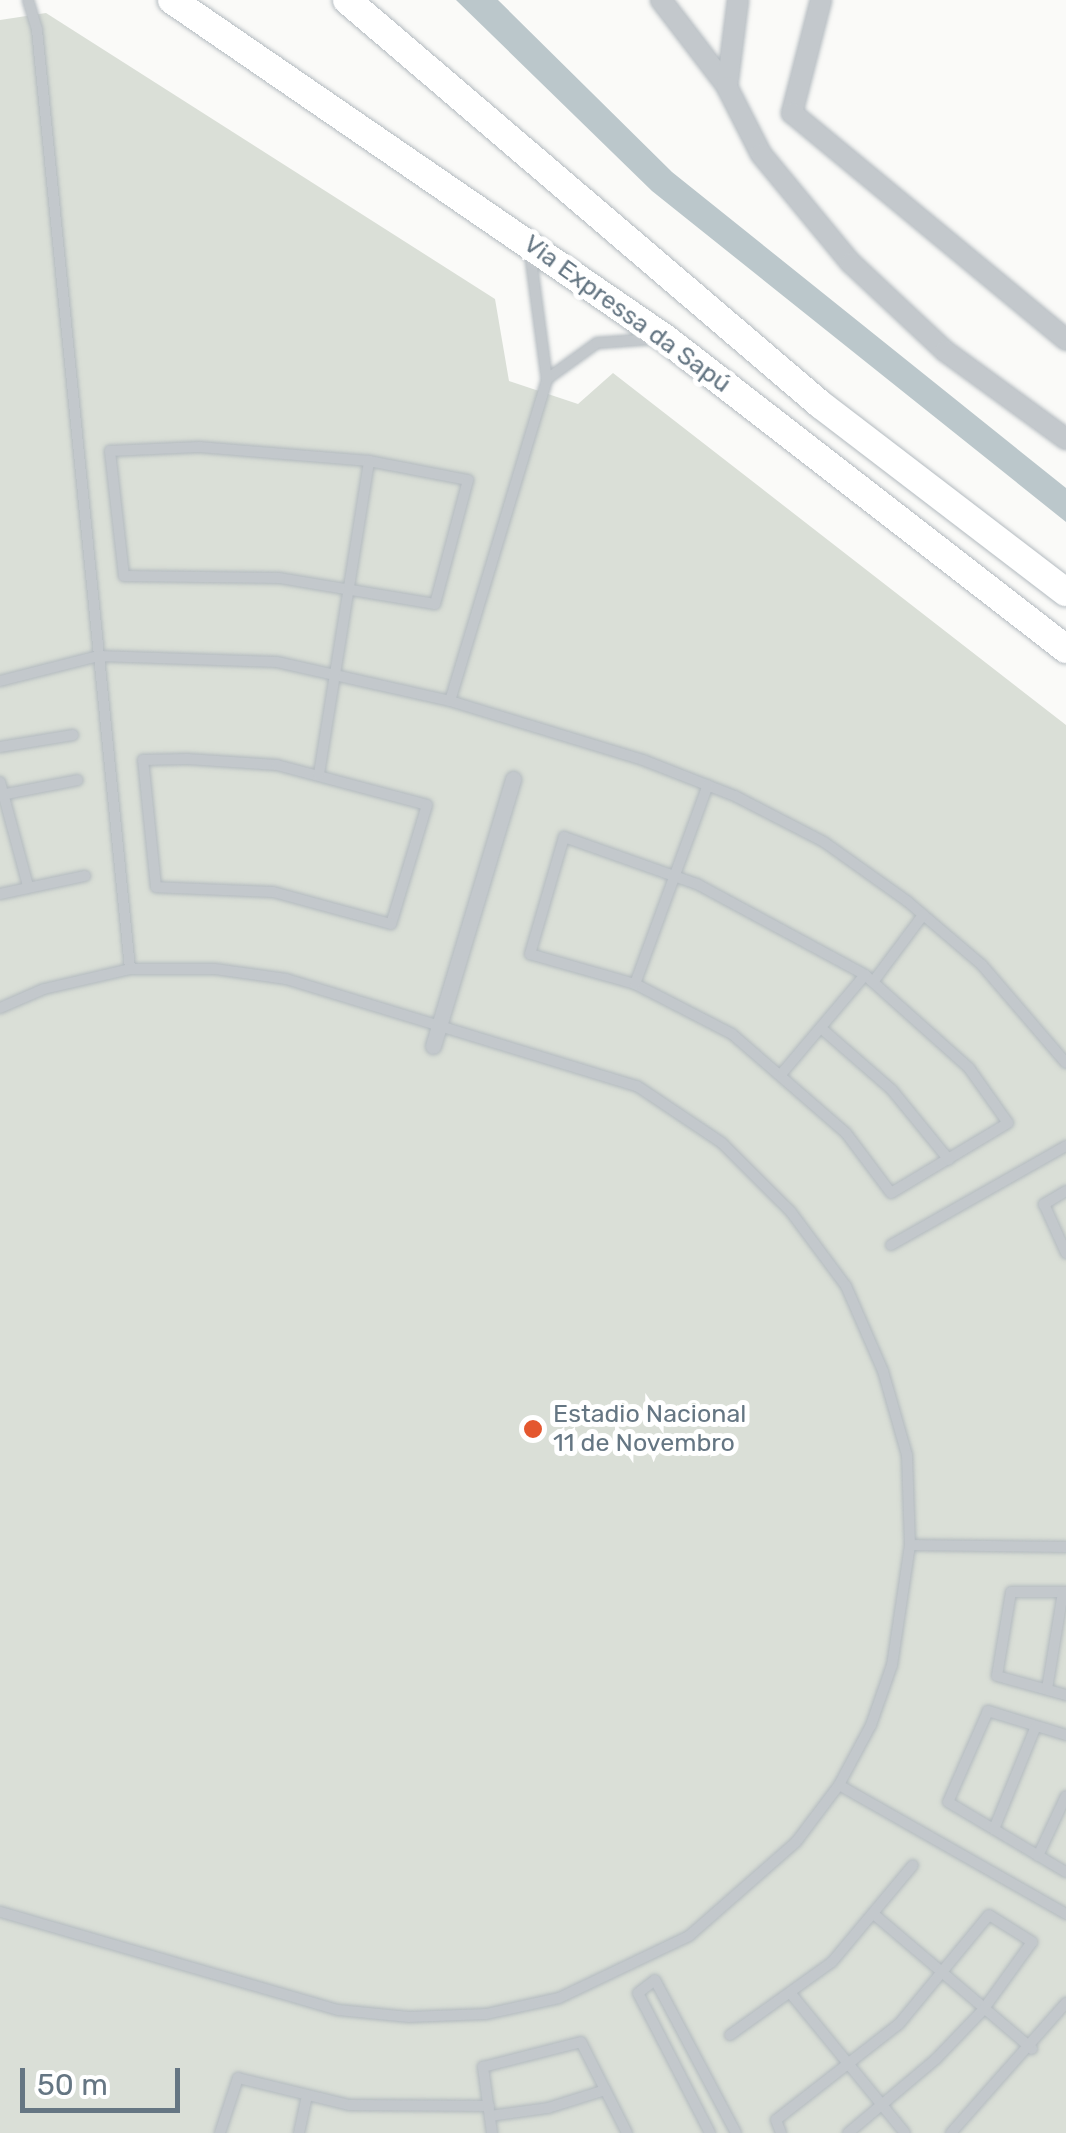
<!DOCTYPE html>
<meta charset="utf-8">
<style>
body{margin:0}
#map{position:relative;width:1066px;height:2133px;overflow:hidden;background:#fafaf8;font-family:Rubik,sans-serif}
div>[style]{position:absolute}
.green>*{inset:0;background:#dadfd7}
.water>*{inset:0;background:#bbc7cb}
.roads{filter:drop-shadow(0 0 2px #b3babf) drop-shadow(0 0 2px #b3babf)}
.service>*{height:10px;margin:-5px;padding:0 5px;transform-origin:5px;border-radius:5px;background:#c3c8cc}
.pedestrian>*{height:15px;margin:-7.5px;padding:0 7.5px;transform-origin:7.5px;border-radius:7.5px;background:#c3c8cc}
.minor>*{height:20px;margin:-10px;padding:0 10px;transform-origin:10px;border-radius:10px;background:#c3c8cc}
.secondary>*{height:28px;margin:-14px;padding:0 14px;transform-origin:14px;border-radius:14px;background:#fff}
.dots>*{width:28px;height:28px;translate:-50% -50%;box-sizing:border-box;border:5px solid #fff;border-radius:50%}
span{translate:-50% -50%;white-space:nowrap;text-align:center;line-height:1.15;-webkit-text-stroke:10px #fff;paint-order:stroke}
.street-label{font-size:25px;color:#657683}
.poi-label{font-size:25px;color:#657683}
.left{translate:0 -50%;text-align:left}
.scale{position:absolute;left:20px;top:2068px;width:160px;height:45px;box-sizing:border-box;border:5px solid #657683;border-top:0;padding-left:12px;font-size:30px;line-height:35px;white-space:nowrap;color:#657683;-webkit-text-stroke:8px #fff;paint-order:stroke}
</style>
<div id="map">
<div class="green">
<div style="clip-path:polygon(46px 13px,495px 299px,509px 381px,578px 404px,613px 373px,1066px 725px,1066px 2133px,0 2133px,0 20px)"></div>
</div>
<div class="water">
<div style="clip-path:polygon(456px 0,498px 0,672px 172px,1066px 488px,1066px 522px,652px 191px)"></div>
</div>
<div class="roads">
<div class="service">
<div style="left:28px;top:0;width:31px;rotate:73deg"></div>
<div style="left:37px;top:30px;width:944px;rotate:84.34deg"></div>
<div style="left:547px;top:379px;width:62px;rotate:-35.8deg"></div>
<div style="left:597px;top:343px;width:55px;rotate:-4.2deg"></div>
<div style="left:199px;top:447px;width:171px;rotate:4.7deg"></div>
<div style="left:369px;top:461px;width:101px;rotate:10.9deg"></div>
<div style="left:468px;top:480px;width:128px;rotate:104.9deg"></div>
<div style="left:435px;top:604px;width:157px;rotate:-170.5deg"></div>
<div style="left:280px;top:578px;width:156px;rotate:-179.3deg"></div>
<div style="left:124px;top:576px;width:126px;rotate:-96.4deg"></div>
<div style="left:110px;top:451px;width:89px;rotate:-2.6deg"></div>
<div style="left:0;top:681px;width:101px;rotate:-14.3deg"></div>
<div style="left:98px;top:656px;width:179px;rotate:1.9deg"></div>
<div style="left:277px;top:662px;width:177px;rotate:12.7deg"></div>
<div style="left:450px;top:701px;width:202px;rotate:17deg"></div>
<div style="left:643px;top:760px;width:99px;rotate:21.4deg"></div>
<div style="left:735px;top:796px;width:100px;rotate:27.3deg"></div>
<div style="left:824px;top:842px;width:102px;rotate:35.4deg"></div>
<div style="left:907px;top:901px;width:99px;rotate:40.5deg"></div>
<div style="left:982px;top:965px;width:129px;rotate:49.4deg"></div>
<div style="left:450px;top:701px;width:335px;rotate:-73.2deg"></div>
<div style="left:547px;top:380px;width:128px;rotate:-97.6deg"></div>
<div style="left:0;top:747px;width:74px;rotate:-9.3deg"></div>
<div style="left:187px;top:759px;width:90px;rotate:3.8deg"></div>
<div style="left:277px;top:765px;width:155px;rotate:14.9deg"></div>
<div style="left:427px;top:805px;width:124px;rotate:106.8deg"></div>
<div style="left:391px;top:924px;width:122px;rotate:-164.8deg"></div>
<div style="left:273px;top:892px;width:117px;rotate:-177.6deg"></div>
<div style="left:156px;top:887px;width:128px;rotate:-95.8deg"></div>
<div style="left:143px;top:760px;width:44px;rotate:-1.3deg"></div>
<div style="left:319px;top:774px;width:317px;rotate:-80.9deg"></div>
<div style="left:0;top:782px;width:108px;rotate:74.9deg"></div>
<div style="left:1px;top:795px;width:78px;rotate:-11deg"></div>
<div style="left:564px;top:837px;width:141px;rotate:19.5deg"></div>
<div style="left:697px;top:884px;width:191px;rotate:28.4deg"></div>
<div style="left:865px;top:975px;width:140px;rotate:41.8deg"></div>
<div style="left:969px;top:1068px;width:67px;rotate:54.7deg"></div>
<div style="left:1008px;top:1123px;width:136px;rotate:149.1deg"></div>
<div style="left:891px;top:1193px;width:75px;rotate:-126.9deg"></div>
<div style="left:846px;top:1133px;width:151px;rotate:-139deg"></div>
<div style="left:732px;top:1034px;width:109px;rotate:-152.7deg"></div>
<div style="left:635px;top:984px;width:109px;rotate:-164.1deg"></div>
<div style="left:530px;top:954px;width:122px;rotate:-73.8deg"></div>
<div style="left:0;top:894px;width:87px;rotate:-12deg"></div>
<div style="left:873px;top:982px;width:84px;rotate:-53.3deg"></div>
<div style="left:635px;top:984px;width:212px;rotate:-69.9deg"></div>
<div style="left:0;top:1008px;width:48px;rotate:-23.4deg"></div>
<div style="left:44px;top:989px;width:88px;rotate:-13.1deg"></div>
<div style="left:130px;top:969px;width:85px"></div>
<div style="left:215px;top:969px;width:72px;rotate:8deg"></div>
<div style="left:286px;top:979px;width:367px;rotate:17deg"></div>
<div style="left:637px;top:1086px;width:102px;rotate:33.8deg"></div>
<div style="left:722px;top:1143px;width:98px;rotate:45deg"></div>
<div style="left:791px;top:1212px;width:92px;rotate:53.4deg"></div>
<div style="left:846px;top:1286px;width:93px;rotate:66.5deg"></div>
<div style="left:883px;top:1371px;width:87px;rotate:74.1deg"></div>
<div style="left:907px;top:1455px;width:90px;rotate:88.1deg"></div>
<div style="left:910px;top:1545px;width:121px;rotate:98.5deg"></div>
<div style="left:892px;top:1665px;width:64px;rotate:109.3deg"></div>
<div style="left:871px;top:1725px;width:68px;rotate:118.1deg"></div>
<div style="left:839px;top:1785px;width:71px;rotate:127deg"></div>
<div style="left:796px;top:1842px;width:142px;rotate:138.7deg"></div>
<div style="left:689px;top:1936px;width:144px;rotate:154.5deg"></div>
<div style="left:559px;top:1998px;width:75px;rotate:167.6deg"></div>
<div style="left:486px;top:2014px;width:77px;rotate:177.8deg"></div>
<div style="left:409px;top:2017px;width:71px;rotate:-174.4deg"></div>
<div style="left:338px;top:2010px;width:352px;rotate:-163.8deg"></div>
<div style="left:821px;top:1028px;width:94px;rotate:41.1deg"></div>
<div style="left:892px;top:1090px;width:90px;rotate:50.8deg"></div>
<div style="left:783px;top:1072px;width:127px;rotate:-49.8deg"></div>
<div style="left:1066px;top:1191px;width:26px;rotate:149deg"></div>
<div style="left:1044px;top:1204px;width:54px;rotate:65.8deg"></div>
<div style="left:891px;top:1245px;width:201px;rotate:-29.5deg"></div>
<div style="left:910px;top:1545px;width:156px;rotate:0.7deg"></div>
<div style="left:1066px;top:1592px;width:55px;rotate:180deg"></div>
<div style="left:1011px;top:1592px;width:85px;rotate:99.5deg"></div>
<div style="left:997px;top:1676px;width:72px;rotate:15.4deg"></div>
<div style="left:1047px;top:1689px;width:98px;rotate:-80.6deg"></div>
<div style="left:1066px;top:1735px;width:82px;rotate:-162.9deg"></div>
<div style="left:988px;top:1711px;width:99px;rotate:113.7deg"></div>
<div style="left:948px;top:1802px;width:137px;rotate:30.7deg"></div>
<div style="left:839px;top:1785px;width:261px;rotate:29.6deg"></div>
<div style="left:994px;top:1829px;width:111px;rotate:-67.8deg"></div>
<div style="left:1038px;top:1856px;width:66px;rotate:-65deg"></div>
<div style="left:876px;top:1916px;width:205px;rotate:40.4deg"></div>
<div style="left:792px;top:1995px;width:178px;rotate:50.7deg"></div>
<div style="left:730px;top:2035px;width:125px;rotate:-35.6deg"></div>
<div style="left:832px;top:1962px;width:126px;rotate:-50.1deg"></div>
<div style="left:490px;top:2116px;width:59px;rotate:-7.9deg"></div>
<div style="left:548px;top:2108px;width:60px;rotate:-17.5deg"></div>
<div style="left:220px;top:2133px;width:58px;rotate:-71.9deg"></div>
<div style="left:238px;top:2078px;width:115px;rotate:13.6deg"></div>
<div style="left:350px;top:2105px;width:139px;rotate:0.4deg"></div>
<div style="left:299px;top:2133px;width:35px;rotate:-78deg"></div>
<div style="left:492px;top:2133px;width:67px;rotate:-97.8deg"></div>
<div style="left:483px;top:2067px;width:101px;rotate:-14.3deg"></div>
<div style="left:581px;top:2042px;width:102px;rotate:63.2deg"></div>
<div style="left:710px;top:2133px;width:157px;rotate:-117.2deg"></div>
<div style="left:638px;top:1993px;width:21px;rotate:-37deg"></div>
<div style="left:655px;top:1980px;width:173px;rotate:62.1deg"></div>
<div style="left:781px;top:2133px;width:14px;rotate:-111deg"></div>
<div style="left:776px;top:2120px;width:156px;rotate:-38deg"></div>
<div style="left:899px;top:2024px;width:141px;rotate:-50.5deg"></div>
<div style="left:989px;top:1915px;width:51px;rotate:32.1deg"></div>
<div style="left:1032px;top:1942px;width:84px;rotate:125.8deg"></div>
<div style="left:983px;top:2010px;width:68px;rotate:133.8deg"></div>
<div style="left:936px;top:2059px;width:115px;rotate:139.9deg"></div>
<div style="left:951px;top:2133px;width:174px;rotate:-48.5deg"></div>
</div>
<div class="pedestrian">
<div style="left:433px;top:1046px;width:279px;rotate:-73.3deg"></div>
</div>
<div class="minor">
<div style="left:661px;top:0;width:107px;rotate:52.6deg"></div>
<div style="left:738px;top:0;width:88px;rotate:97.2deg"></div>
<div style="left:727px;top:87px;width:75px;rotate:63.1deg"></div>
<div style="left:761px;top:154px;width:141px;rotate:50.5deg"></div>
<div style="left:851px;top:263px;width:129px;rotate:43.1deg"></div>
<div style="left:945px;top:351px;width:150px;rotate:36deg"></div>
<div style="left:821px;top:0;width:117px;rotate:104.4deg"></div>
<div style="left:792px;top:113px;width:356px;rotate:39.6deg"></div>
</div>
<div class="secondary">
<div style="left:172px;top:0;width:599px;rotate:34.46deg"></div>
<div style="left:666px;top:339px;width:506px;rotate:37.78deg"></div>
<div style="left:347px;top:0;width:623px;rotate:40.51deg"></div>
<div style="left:821px;top:405px;width:308px;rotate:37.4deg"></div>
</div>
</div>
<div class="dots">
<div style="left:533px;top:1429px;background:#e4572e"></div>
</div>
<div class="street-label">
<span style="left:627px;top:314px;rotate:36deg">Via Expressa da Sapú</span>
</div>
<div class="poi-label">
<span class="left" style="left:553px;top:1429px">Estadio Nacional<br>11 de Novembro</span>
</div>
<div class="scale">50 m</div>
</div>
